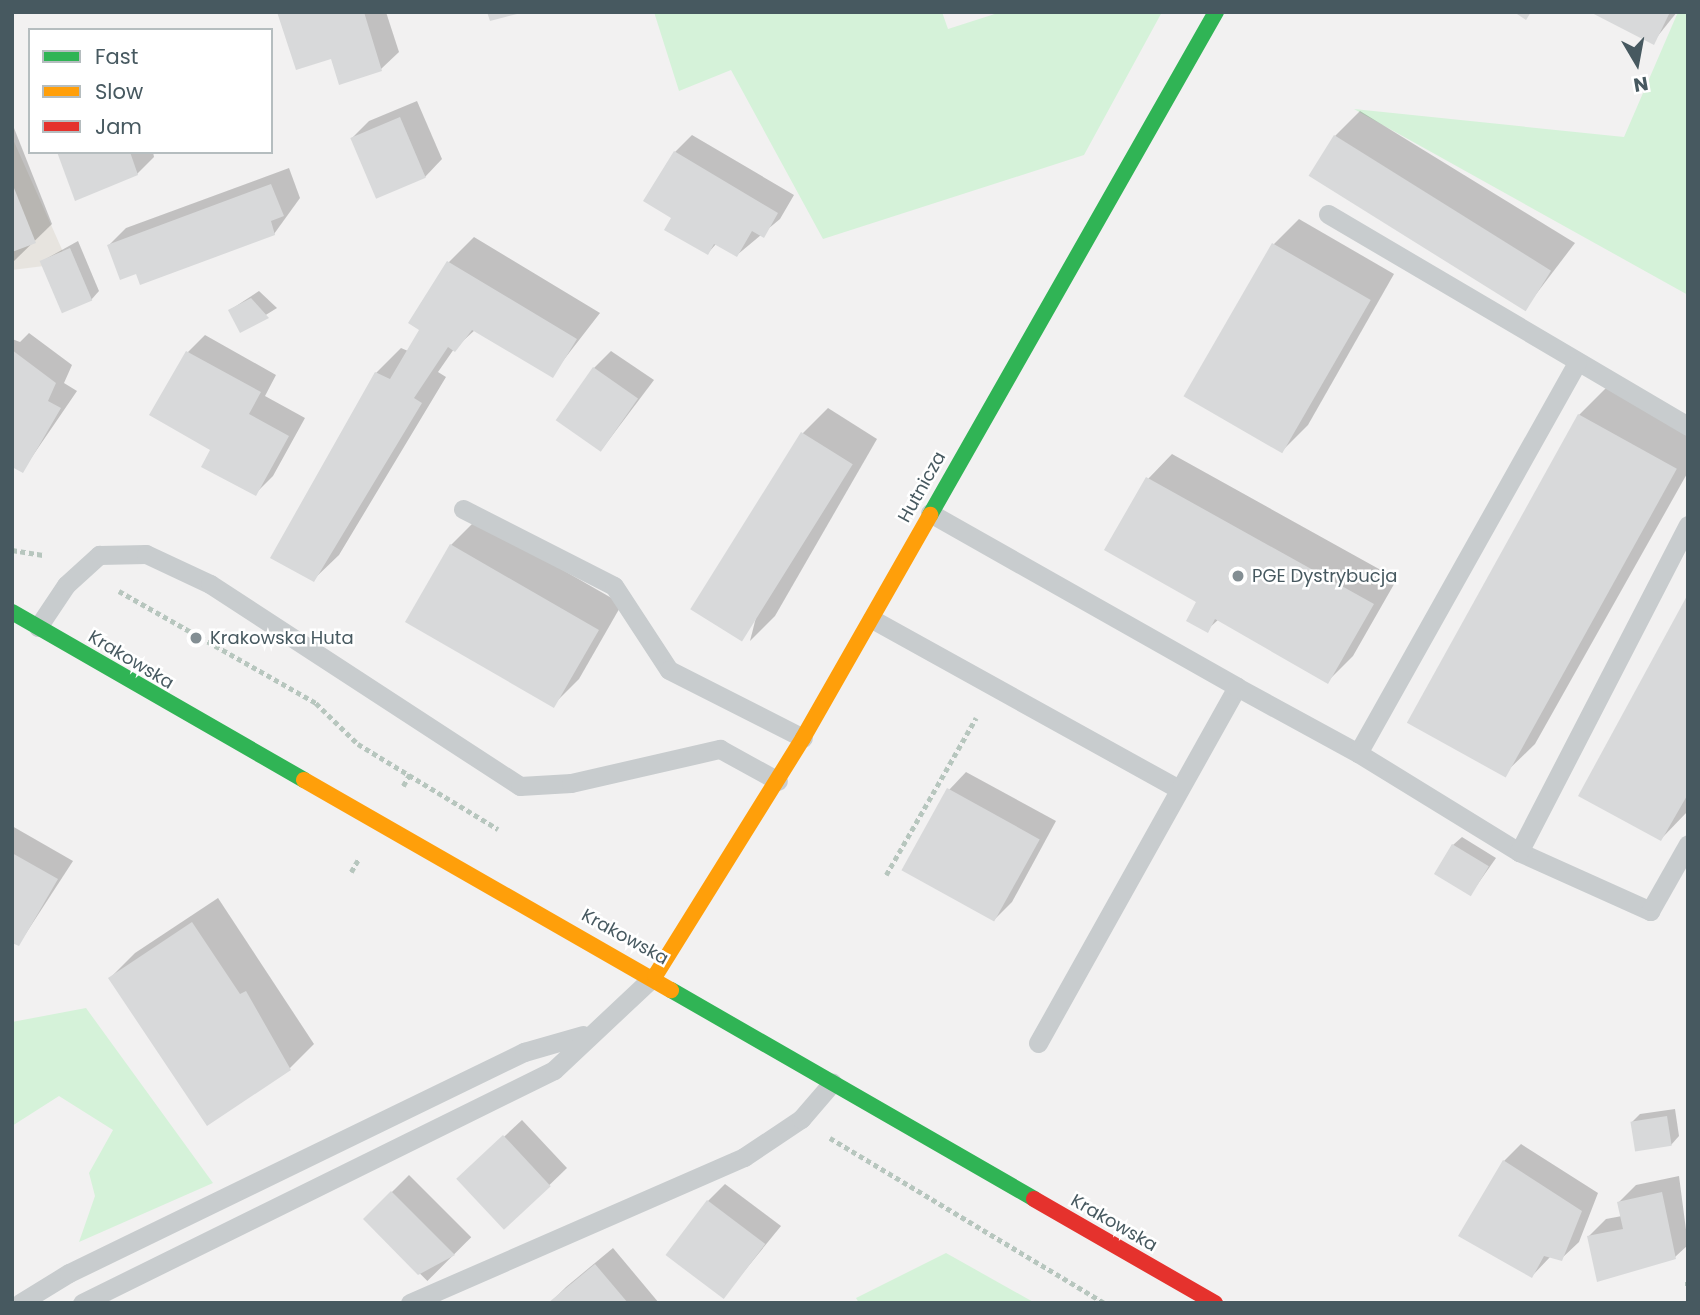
<!DOCTYPE html>
<style>
body{margin:0}
#map{position:relative;width:1700px;height:1315px;overflow:hidden;background:#f2f1f1;font-family:Poppins,sans-serif}
div>[style]{position:absolute}
.commercial>*{inset:0;background:#e7e4df}
.green>*{inset:0;background:#d5f2d9}
.shadow>*{inset:0;background:#0003;transform-origin:0 0}
.building>*{inset:0;background:#d8d9da;transform-origin:0 0}
.path>*{height:4.5px;margin-top:-2.25px;transform-origin:0;background:repeating-linear-gradient(90deg,#b7c6be 0 5px,transparent 0 8.5px)}
.lane>*{height:19px;margin:-9.5px;padding:0 9.5px;transform-origin:9.5px;border-radius:9.5px;background:#c8ccce}
.fast>*{height:16px;margin:-8px;padding:0 8px;transform-origin:8px;border-radius:8px;background:#30b455}
.slow>*{height:16px;margin:-8px;padding:0 8px;transform-origin:8px;border-radius:8px;background:#ff9f0a}
.jam>*{height:16px;margin:-8px;padding:0 8px;transform-origin:8px;border-radius:8px;background:#e5322d}
.dots>*{width:19px;height:19px;translate:-50% -50%;box-sizing:border-box;border:4px solid #fff;border-radius:50%}
span{translate:-50% -50%;white-space:nowrap;text-align:center;line-height:1.15;-webkit-text-stroke:5px #fff;paint-order:stroke}
.street-label{font-size:18px;color:#475960}
.poi-label{font-size:18px;color:#475960}
.left{translate:0 -50%;text-align:left}
.frame{position:absolute;inset:0;border:14px solid #475960;pointer-events:none}
.legend{position:absolute;left:28px;top:28px;width:245px;height:126px;box-sizing:border-box;background:#fff;border:2px solid #b5bdbf;margin:0;padding:9px 12px;list-style:none;font-size:21px;color:#475960}
.legend li{display:flex;align-items:center;gap:14px;height:35px}
.legend b{width:35px;border:2px solid #b5bdbf}
.north{position:absolute;left:1602px;top:28px;width:70px;height:70px;-webkit-text-stroke:5px #fff;paint-order:stroke;rotate:170deg;font-size:19px;font-weight:700;line-height:28px;text-align:center;color:#475960}
.north::after{content:'';display:block;margin:auto;width:24px;height:32px;background:#475960;clip-path:polygon(50% 0,100% 100%,50% 72%,0 100%)}
</style>
<div id="map">
<div class="commercial">
<div style="clip-path:polygon(12px 137px,68px 263px,12px 270px)"></div>
</div>
<div class="green">
<div style="clip-path:polygon(654px 12px,942px 12px,948px 29px,1001px 12px,1162px 12px,1084px 155px,823px 239px,731px 70px,679px 91px)"></div>
<div style="clip-path:polygon(1678px 12px,1688px 12px,1688px 295px,1354px 109px,1624px 137px)"></div>
<div style="clip-path:polygon(86px 1008px,213px 1183px,79px 1242px,95px 1196px,89px 1173px,113px 1130px,59px 1096px,12px 1126px,12px 1022px)"></div>
<div style="clip-path:polygon(946px 1253px,1035px 1303px,859px 1303px,856px 1298px)"></div>
</div>
<div class="shadow">
<div style="clip-path:polygon(279px 12px,386px 12px,399px 52px,381px 69px,332px 57px)"></div>
<div style="clip-path:polygon(1594px 12px,1677px 12px,1653px 42px)"></div>
<div style="clip-path:polygon(417px 101px,442px 159px,425px 177px,352px 138px,369px 121px)"></div>
<div style="clip-path:polygon(1360px 111px,1575px 243px,1527px 306px,1335px 136px)"></div>
<div style="clip-path:polygon(12px 123px,52px 224px,12px 263px)"></div>
<div style="clip-path:polygon(692px 135px,794px 195px,780px 219px,737px 255px,717px 243px,708px 253px,673px 217px,675px 152px)"></div>
<div style="clip-path:polygon(59px 152px,153px 152px,154px 157px,137px 174px)"></div>
<div style="clip-path:polygon(289px 168px,300px 198px,274px 234px,109px 245px,126px 228px)"></div>
<div style="clip-path:polygon(1299px 219px,1394px 274px,1308px 425px,1283px 450px,1274px 244px)"></div>
<div style="clip-path:polygon(474px 237px,600px 313px,552px 375px,475px 330px,454px 349px,438px 372px,446px 377px,339px 555px,313px 580px,376px 373px,401px 348px,408px 351px,421px 329px,411px 323px,449px 262px)"></div>
<div style="clip-path:polygon(78px 241px,99px 291px,91px 300px,42px 261px)"></div>
<div style="clip-path:polygon(259px 291px,277px 308px,240px 331px,230px 310px)"></div>
<div style="clip-path:polygon(29px 333px,72px 365px,64px 383px,77px 391px,23px 470px,12px 465px,12px 339px,20px 342px)"></div>
<div style="clip-path:polygon(205px 335px,276px 375px,265px 396px,305px 418px,273px 476px,256px 493px,212px 450px,188px 352px)"></div>
<div style="clip-path:polygon(611px 351px,654px 380px,602px 449px,594px 368px)"></div>
<div style="clip-path:polygon(1611px 383px,1688px 426px,1688px 472px,1535px 744px,1503px 775px,1579px 415px)"></div>
<div style="clip-path:polygon(828px 408px,877px 439px,775px 616px,750px 641px,803px 433px)"></div>
<div style="clip-path:polygon(1172px 454px,1397px 579px,1353px 656px,1328px 681px,1219px 619px,1207px 630px,1148px 479px)"></div>
<div style="clip-path:polygon(476px 520px,622px 604px,579px 679px,554px 704px,451px 545px)"></div>
<div style="clip-path:polygon(1688px 598px,1688px 811px,1661px 839px)"></div>
<div style="clip-path:polygon(966px 772px,1056px 821px,1012px 902px,995px 919px,949px 790px)"></div>
<div style="clip-path:polygon(12px 826px,73px 861px,19px 944px,12px 941px)"></div>
<div style="clip-path:polygon(1462px 837px,1496px 858px,1470px 895px,1453px 845px)"></div>
<div style="clip-path:polygon(218px 898px,314px 1044px,289px 1069px,110px 978px,135px 953px)"></div>
<div style="clip-path:polygon(1675px 1109px,1679px 1136px,1671px 1145px,1632px 1122px,1640px 1114px)"></div>
<div style="clip-path:polygon(522px 1120px,567px 1168px,505px 1228px,476px 1163px)"></div>
<div style="clip-path:polygon(1521px 1144px,1598px 1193px,1579px 1242px,1561px 1259px,1551px 1256px,1532px 1276px,1461px 1236px,1504px 1161px)"></div>
<div style="left:409px;top:1175px;width:88px;height:62px;rotate:45deg"></div>
<div style="clip-path:polygon(1679px 1176px,1688px 1245px,1675px 1257px,1589px 1236px,1606px 1219px,1622px 1216px,1619px 1202px,1636px 1185px)"></div>
<div style="clip-path:polygon(725px 1184px,781px 1226px,724px 1296px,708px 1201px)"></div>
<div style="clip-path:polygon(613px 1248px,659px 1303px,550px 1303px,566px 1287px)"></div>
</div>
<div class="building">
<div style="clip-path:polygon(277px 12px,364px 12px,382px 71px,339px 85px,331px 59px,296px 70px)"></div>
<div style="clip-path:polygon(487px 12px,521px 12px,521px 13px,490px 21px)"></div>
<div style="clip-path:polygon(1514px 12px,1531px 12px,1526px 20px)"></div>
<div style="clip-path:polygon(1590px 12px,1670px 12px,1654px 45px)"></div>
<div style="left:400px;top:117px;width:66px;height:54px;rotate:67deg"></div>
<div style="left:1334px;top:135px;width:256px;height:48px;rotate:32deg"></div>
<div style="clip-path:polygon(674px 151px,778px 213px,764px 238px,752px 231px,737px 257px,714px 244px,708px 255px,664px 230px,671px 218px,643px 201px)"></div>
<div style="clip-path:polygon(57px 152px,130px 152px,138px 175px,75px 201px)"></div>
<div style="clip-path:polygon(12px 183px,36px 243px,12px 252px)"></div>
<div style="clip-path:polygon(271px 184px,284px 216px,271px 221px,275px 235px,140px 285px,136px 274px,120px 280px,107px 245px)"></div>
<div style="left:1272px;top:243px;width:114px;height:177px;rotate:30deg"></div>
<div style="left:70px;top:248px;width:57px;height:33px;rotate:67deg"></div>
<div style="clip-path:polygon(447px 261px,577px 339px,553px 378px,472px 330px,455px 352px,448px 347px,414px 398px,422px 403px,314px 582px,270px 558px,375px 372px,390px 379px,419px 330px,408px 323px)"></div>
<div style="clip-path:polygon(251px 298px,269px 318px,240px 333px,228px 310px)"></div>
<div style="clip-path:polygon(12px 350px,56px 383px,48px 401px,61px 408px,23px 473px,12px 467px)"></div>
<div style="clip-path:polygon(186px 351px,261px 392px,249px 414px,289px 436px,256px 496px,201px 467px,210px 450px,149px 415px)"></div>
<div style="left:593px;top:367px;width:55px;height:65px;rotate:35deg"></div>
<div style="left:1578px;top:414px;width:113px;height:353px;rotate:29deg"></div>
<div style="left:801px;top:432px;width:61px;height:209px;rotate:32deg"></div>
<div style="clip-path:polygon(1146px 477px,1374px 604px,1328px 684px,1215px 619px,1208px 633px,1186px 621px,1196px 602px,1104px 550px)"></div>
<div style="left:450px;top:544px;width:172px;height:90px;rotate:30deg"></div>
<div style="clip-path:polygon(1688px 594px,1688px 794px,1661px 841px,1578px 796px)"></div>
<div style="left:947px;top:788px;width:106px;height:94px;rotate:29deg"></div>
<div style="left:1452px;top:844px;width:43px;height:35px;rotate:31deg"></div>
<div style="clip-path:polygon(12px 853px,58px 879px,19px 946px,12px 943px)"></div>
<div style="clip-path:polygon(192px 922px,240px 994px,246px 991px,291px 1070px,207px 1126px,108px 978px)"></div>
<div style="left:1667px;top:1116px;width:30px;height:37px;rotate:81deg"></div>
<div style="left:503px;top:1135px;width:70px;height:64px;rotate:47deg"></div>
<div style="clip-path:polygon(1503px 1160px,1582px 1211px,1562px 1261px,1544px 1256px,1532px 1278px,1458px 1236px)"></div>
<div style="clip-path:polygon(391px 1191px,455px 1255px,418px 1275px,363px 1219px)"></div>
<div style="clip-path:polygon(1662px 1192px,1676px 1259px,1597px 1282px,1587px 1236px,1623px 1229px,1617px 1202px)"></div>
<div style="left:707px;top:1200px;width:73px;height:69px;rotate:37deg"></div>
<div style="clip-path:polygon(595px 1264px,628px 1303px,548px 1303px)"></div>
</div>
<div class="path">
<div style="left:12px;top:550px;width:33px;rotate:9deg"></div>
<div style="left:119px;top:591px;width:227px;rotate:29.6deg"></div>
<div style="left:316px;top:703px;width:59px;rotate:44.3deg"></div>
<div style="left:358px;top:744px;width:164px;rotate:31.3deg"></div>
<div style="left:403px;top:786px;width:16px;rotate:-60deg"></div>
<div style="left:351px;top:872px;width:14px;rotate:-60deg"></div>
<div style="left:886px;top:875px;width:181px;rotate:-60.2deg"></div>
<div style="left:830px;top:1138px;width:321px;rotate:31deg"></div>
<div style="left:1685px;top:1284px;width:3px"></div>
</div>
<div class="lane">
<div style="left:1328px;top:214px;width:418px;rotate:30.5deg"></div>
<div style="left:463px;top:509px;width:169px;rotate:27deg"></div>
<div style="left:614px;top:586px;width:100px;rotate:56.8deg"></div>
<div style="left:669px;top:670px;width:150px;rotate:26.9deg"></div>
<div style="left:930px;top:513px;width:353px;rotate:29.5deg"></div>
<div style="left:872px;top:619px;width:351px;rotate:29deg"></div>
<div style="left:38px;top:627px;width:50px;rotate:-56.3deg"></div>
<div style="left:66px;top:585px;width:45px;rotate:-42.3deg"></div>
<div style="left:99px;top:555px;width:47px;rotate:-1.2deg"></div>
<div style="left:146px;top:554px;width:71px;rotate:25.1deg"></div>
<div style="left:210px;top:584px;width:370px;rotate:33.1deg"></div>
<div style="left:520px;top:786px;width:51px;rotate:-3.4deg"></div>
<div style="left:571px;top:783px;width:153px;rotate:-12.9deg"></div>
<div style="left:720px;top:749px;width:66px;rotate:28.9deg"></div>
<div style="left:1358px;top:753px;width:189px;rotate:31.6deg"></div>
<div style="left:1519px;top:852px;width:144px;rotate:24.2deg"></div>
<div style="left:1650px;top:911px;width:77px;rotate:-60.4deg"></div>
<div style="left:1519px;top:852px;width:368px;rotate:-62.7deg"></div>
<div style="left:1038px;top:1043px;width:408px;rotate:-60.8deg"></div>
<div style="left:1237px;top:687px;width:138px;rotate:28.6deg"></div>
<div style="left:1358px;top:753px;width:447px;rotate:-60.7deg"></div>
<div style="left:20px;top:1303px;width:57px;rotate:-31.5deg"></div>
<div style="left:69px;top:1273px;width:506px;rotate:-25.91deg"></div>
<div style="left:524px;top:1052px;width:61px;rotate:-16.1deg"></div>
<div style="left:82px;top:1303px;width:526px;rotate:-26.27deg"></div>
<div style="left:554px;top:1070px;width:137px;rotate:-43.2deg"></div>
<div style="left:410px;top:1303px;width:365px;rotate:-23.6deg"></div>
<div style="left:744px;top:1157px;width:69px;rotate:-33.7deg"></div>
<div style="left:801px;top:1119px;width:48px;rotate:-49.3deg"></div>
</div>
<div class="fast">
<div style="left:930px;top:515px;width:579px;rotate:-60.38deg"></div>
<div style="left:12px;top:612px;width:337px;rotate:29.9deg"></div>
<div style="left:671px;top:990px;width:419px;rotate:29.9deg"></div>
</div>
<div class="slow">
<div style="left:304px;top:780px;width:423px;rotate:29.8deg"></div>
<div style="left:655px;top:976px;width:280px;rotate:-58.1deg"></div>
<div style="left:803px;top:738px;width:257px;rotate:-60.3deg"></div>
</div>
<div class="jam">
<div style="left:1034px;top:1199px;width:209px;rotate:29.9deg"></div>
</div>
<div class="dots">
<div style="left:1238px;top:576px;background:#838e93"></div>
<div style="left:196px;top:638px;background:#838e93"></div>
</div>
<div class="street-label">
<span style="left:922px;top:487px;rotate:-61deg">Hutnicza</span>
<span style="left:131px;top:660px;rotate:31deg">Krakowska</span>
<span style="left:625px;top:937px;rotate:29deg">Krakowska</span>
<span style="left:1114px;top:1223px;rotate:30deg">Krakowska</span>
</div>
<div class="poi-label">
<span class="left" style="left:1252px;top:576px">PGE Dystrybucja</span>
<span class="left" style="left:210px;top:638px">Krakowska Huta</span>
</div>
<div class="frame"></div>
<ul class="legend">
<li><b style="height:9px;background:#30b455"></b>Fast</li>
<li><b style="height:9px;background:#ff9f0a"></b>Slow</li>
<li><b style="height:9px;background:#e5322d"></b>Jam</li>
</ul>
<div class="north">N</div>
</div>
